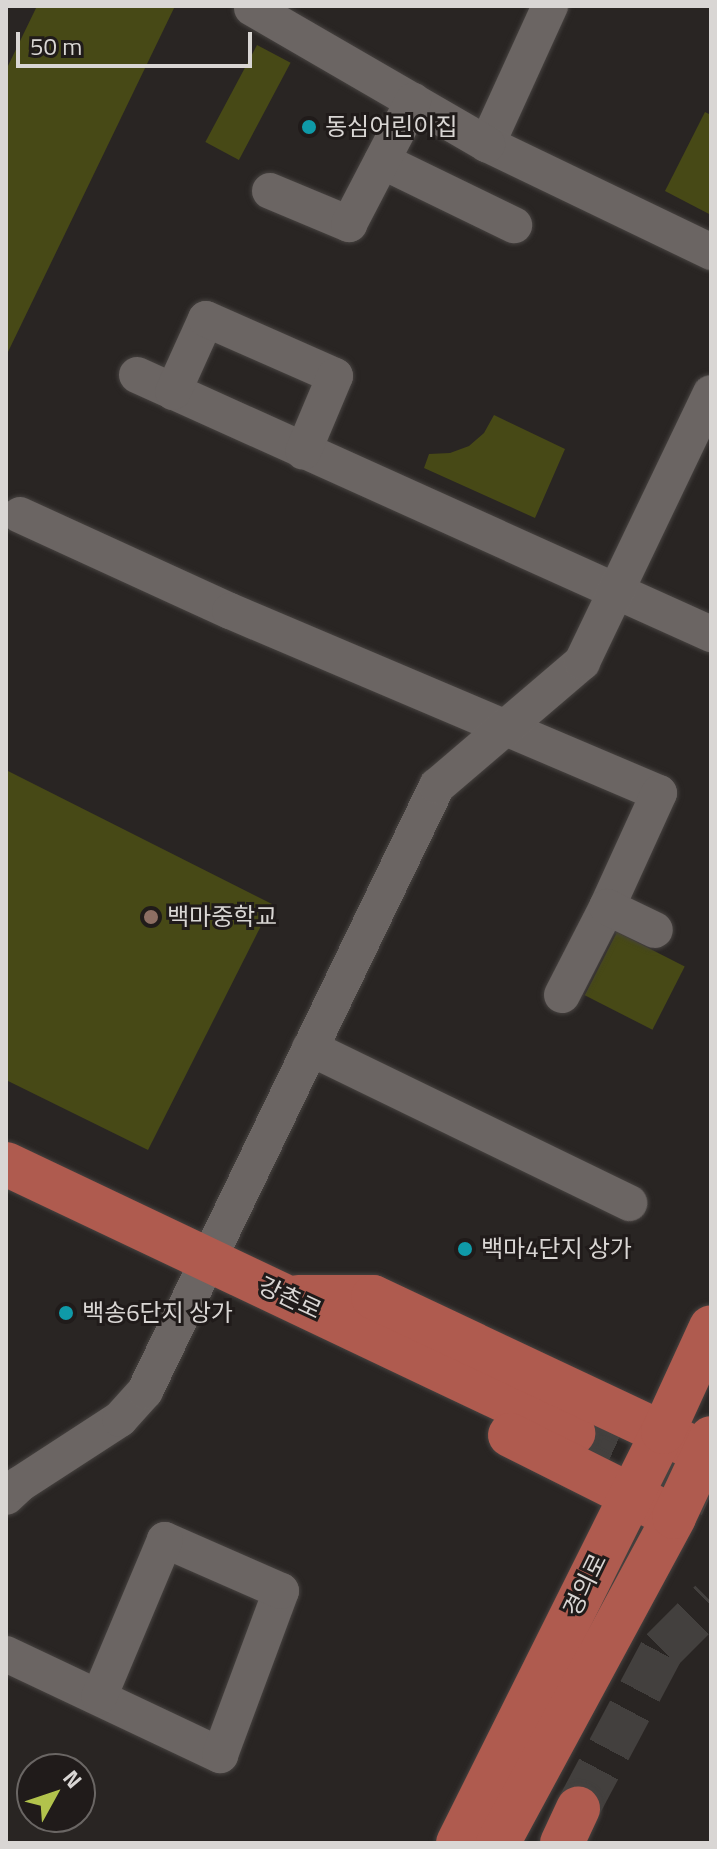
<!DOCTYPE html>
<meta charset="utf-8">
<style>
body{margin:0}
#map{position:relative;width:717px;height:1849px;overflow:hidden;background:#292523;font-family:"Titillium Web","Noto Sans KR",sans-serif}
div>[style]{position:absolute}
.green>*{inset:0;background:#474916;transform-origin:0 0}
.major-tunnel>*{height:44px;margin-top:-22px;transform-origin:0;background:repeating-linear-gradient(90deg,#43403e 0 44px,transparent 0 66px)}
.roads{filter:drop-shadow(0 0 2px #464240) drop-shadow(0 0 2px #464240)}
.minor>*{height:36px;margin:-18px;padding:0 18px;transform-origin:18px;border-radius:18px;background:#6b6563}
.major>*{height:44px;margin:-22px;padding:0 22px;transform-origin:22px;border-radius:22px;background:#af5b4f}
.dots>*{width:22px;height:22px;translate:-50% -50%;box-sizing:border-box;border:4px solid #201b1a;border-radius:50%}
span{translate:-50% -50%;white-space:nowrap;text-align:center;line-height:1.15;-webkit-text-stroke:6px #201b1a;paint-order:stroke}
.poi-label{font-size:24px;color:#d9d6d4}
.left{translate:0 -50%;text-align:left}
.street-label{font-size:24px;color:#d9d6d4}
.frame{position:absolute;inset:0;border:8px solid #d9d6d4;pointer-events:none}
.north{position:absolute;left:16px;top:1753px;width:80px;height:80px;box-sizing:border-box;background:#201b1a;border:2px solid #6a6664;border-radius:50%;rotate:50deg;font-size:22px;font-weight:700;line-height:32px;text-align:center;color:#d9d6d4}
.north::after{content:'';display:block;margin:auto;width:28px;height:36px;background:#b2c34c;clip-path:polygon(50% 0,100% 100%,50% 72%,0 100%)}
.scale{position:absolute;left:16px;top:32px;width:236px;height:36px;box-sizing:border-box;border:4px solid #d9d6d4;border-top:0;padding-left:10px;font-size:24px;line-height:28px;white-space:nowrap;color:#d9d6d4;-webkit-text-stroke:6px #201b1a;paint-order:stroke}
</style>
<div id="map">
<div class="green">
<div style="clip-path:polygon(37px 6px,175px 6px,6px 356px,6px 70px)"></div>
<div style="left:257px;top:45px;width:38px;height:110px;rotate:28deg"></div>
<div style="clip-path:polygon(705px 112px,711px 115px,711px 215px,665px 191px)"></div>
<div style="clip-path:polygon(494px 415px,565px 449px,535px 518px,424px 468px,429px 454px,450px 453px,469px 446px,484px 433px)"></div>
<div style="clip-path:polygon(6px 770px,272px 904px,148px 1150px,6px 1080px)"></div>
<div style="left:617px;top:932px;width:76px;height:71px;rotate:27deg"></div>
</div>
<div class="major-tunnel">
<div style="left:573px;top:1433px;width:151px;rotate:24.2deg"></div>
<div style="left:578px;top:1808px;width:179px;rotate:-62deg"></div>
<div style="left:662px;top:1650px;width:69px;rotate:-45deg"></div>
</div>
<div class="roads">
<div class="minor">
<div style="left:550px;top:6px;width:152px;rotate:114.5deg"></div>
<div style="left:487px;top:144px;width:249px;rotate:25.7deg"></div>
<div style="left:252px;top:8px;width:272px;rotate:30.1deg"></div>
<div style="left:382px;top:161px;width:147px;rotate:25.9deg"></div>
<div style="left:270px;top:191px;width:86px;rotate:22.7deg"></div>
<div style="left:349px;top:224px;width:139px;rotate:-62.5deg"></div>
<div style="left:137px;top:375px;width:630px;rotate:24.29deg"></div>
<div style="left:173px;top:392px;width:80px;rotate:-65.7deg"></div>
<div style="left:206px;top:319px;width:141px;rotate:23.8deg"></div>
<div style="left:335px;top:376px;width:82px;rotate:112.8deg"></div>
<div style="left:20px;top:515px;width:231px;rotate:24.6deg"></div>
<div style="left:230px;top:611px;width:466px;rotate:23deg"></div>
<div style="left:659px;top:793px;width:125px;rotate:114.5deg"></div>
<div style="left:562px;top:995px;width:99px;rotate:-62.9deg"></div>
<div style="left:607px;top:907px;width:53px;rotate:25.6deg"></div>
<div style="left:310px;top:1048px;width:355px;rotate:25.9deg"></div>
<div style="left:6px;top:1497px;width:19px;rotate:-43deg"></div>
<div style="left:20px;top:1484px;width:119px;rotate:-33deg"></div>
<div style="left:120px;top:1419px;width:38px;rotate:-48deg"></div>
<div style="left:145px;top:1391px;width:672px;rotate:-64.24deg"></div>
<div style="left:437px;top:786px;width:191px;rotate:-40.5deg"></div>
<div style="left:582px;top:662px;width:298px;rotate:-64.4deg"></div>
<div style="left:6px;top:1654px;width:237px;rotate:25.3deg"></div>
<div style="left:220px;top:1755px;width:175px;rotate:-69.6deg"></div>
<div style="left:281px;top:1591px;width:127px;rotate:-156.3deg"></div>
<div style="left:165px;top:1540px;width:170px;rotate:112.8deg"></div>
</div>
<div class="major">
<div style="left:6px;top:1164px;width:628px;rotate:25.38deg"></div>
<div style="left:298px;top:1297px;width:75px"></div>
<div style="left:373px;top:1297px;width:348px;rotate:25.2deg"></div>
<div style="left:510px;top:1435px;width:163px;rotate:26.6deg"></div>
<div style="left:458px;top:1843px;width:459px;rotate:-63.5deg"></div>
<div style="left:663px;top:1432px;width:115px;rotate:-65.4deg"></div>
<div style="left:498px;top:1843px;width:370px;rotate:-61.6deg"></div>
<div style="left:674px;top:1517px;width:87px;rotate:-64.9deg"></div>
<div style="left:562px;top:1843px;width:38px;rotate:-65deg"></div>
</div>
</div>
<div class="dots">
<div style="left:309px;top:127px;background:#0f9aa8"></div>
<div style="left:151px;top:917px;background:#8d6e63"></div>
<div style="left:465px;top:1249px;background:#0f9aa8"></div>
<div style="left:66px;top:1313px;background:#0f9aa8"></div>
</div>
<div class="poi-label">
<span class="left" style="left:325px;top:127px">동심어린이집</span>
<span class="left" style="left:167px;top:917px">백마중학교</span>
<span class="left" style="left:481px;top:1249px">백마4단지 상가</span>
<span class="left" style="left:82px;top:1313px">백송6단지 상가</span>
</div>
<div class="street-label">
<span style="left:290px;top:1298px;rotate:25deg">강촌로</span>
<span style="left:585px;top:1585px;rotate:-64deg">경의로</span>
</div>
<div class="frame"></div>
<div class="north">N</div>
<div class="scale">50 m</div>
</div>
